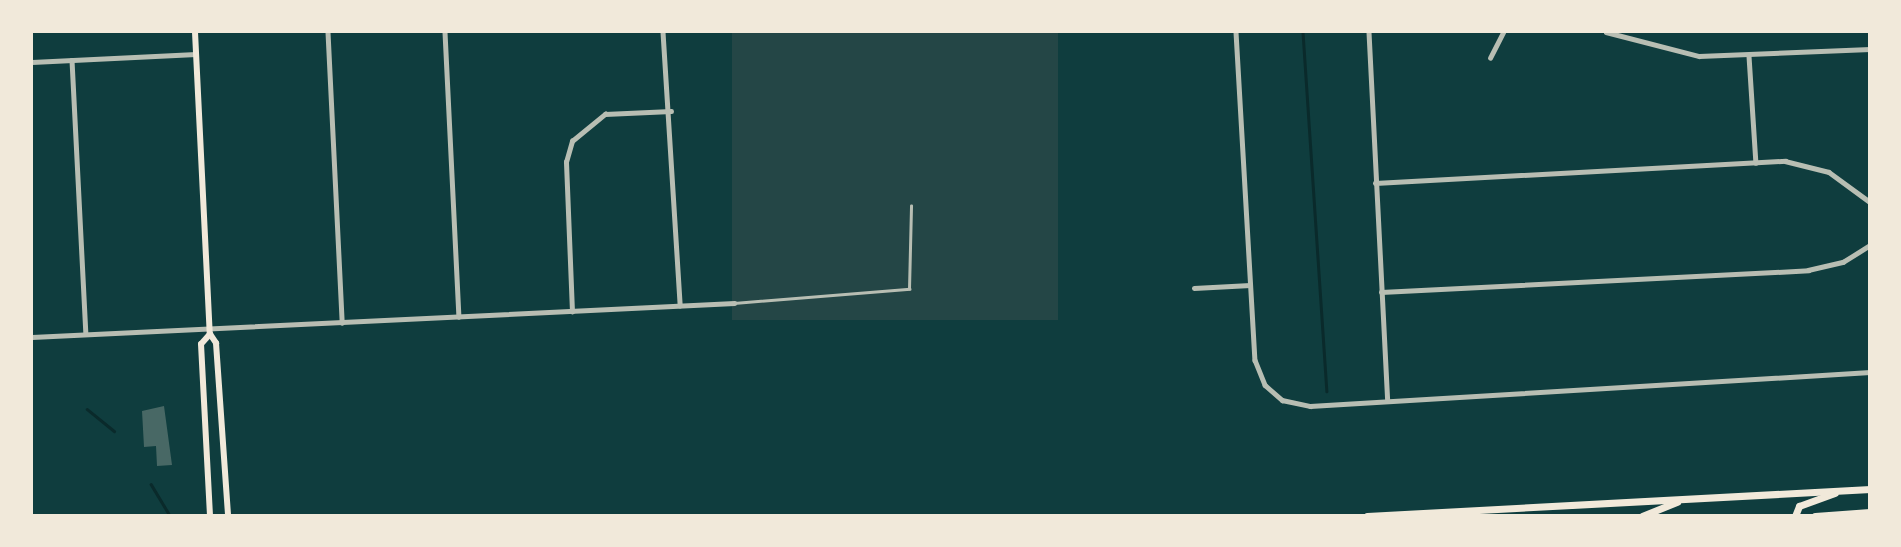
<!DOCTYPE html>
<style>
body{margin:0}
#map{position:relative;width:1901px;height:547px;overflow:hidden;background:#0f3d3e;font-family:"Open Sans",sans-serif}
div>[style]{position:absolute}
.green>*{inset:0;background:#244646;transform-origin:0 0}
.stream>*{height:2.5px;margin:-1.25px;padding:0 1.25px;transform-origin:1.25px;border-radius:1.25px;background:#0a2a2b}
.building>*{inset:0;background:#486865}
.service>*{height:2.5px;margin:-1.25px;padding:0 1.25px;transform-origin:1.25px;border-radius:1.25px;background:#b8beb3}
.minor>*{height:4.5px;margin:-2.25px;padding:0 2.25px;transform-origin:2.25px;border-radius:2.25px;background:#b8beb3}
.secondary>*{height:6px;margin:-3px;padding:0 3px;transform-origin:3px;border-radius:3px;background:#f1e9da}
.primary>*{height:7px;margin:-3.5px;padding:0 3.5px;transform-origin:3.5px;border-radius:3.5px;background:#f1e9da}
span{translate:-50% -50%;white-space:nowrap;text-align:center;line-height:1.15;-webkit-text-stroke:7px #f1e9da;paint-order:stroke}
.frame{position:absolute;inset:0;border:33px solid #f1e9da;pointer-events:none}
</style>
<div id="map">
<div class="green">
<div style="left:732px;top:32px;width:326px;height:288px"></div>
</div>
<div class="stream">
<div style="left:1303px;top:32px;width:360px;rotate:86.2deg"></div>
<div style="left:87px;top:409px;width:35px;rotate:39deg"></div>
<div style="left:151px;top:484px;width:37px;rotate:59deg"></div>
</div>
<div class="building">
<div style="clip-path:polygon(164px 406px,172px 465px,157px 466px,156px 446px,144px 447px,142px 411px)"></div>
</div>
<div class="service">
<div style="left:734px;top:303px;width:176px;rotate:-4.6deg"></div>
<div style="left:909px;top:289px;width:83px;rotate:-88.6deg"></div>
</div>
<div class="minor">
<div style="left:328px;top:32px;width:291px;rotate:87.2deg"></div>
<div style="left:445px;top:32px;width:285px;rotate:87.2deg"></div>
<div style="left:663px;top:32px;width:274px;rotate:86.4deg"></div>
<div style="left:1236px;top:32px;width:329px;rotate:86.7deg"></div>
<div style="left:1255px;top:360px;width:27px;rotate:68deg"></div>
<div style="left:1265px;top:385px;width:23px;rotate:41deg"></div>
<div style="left:1282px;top:400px;width:29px;rotate:12deg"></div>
<div style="left:1310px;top:406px;width:561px;rotate:-3.47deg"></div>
<div style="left:1369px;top:32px;width:369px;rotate:87.1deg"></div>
<div style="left:1606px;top:32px;width:96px;rotate:14.5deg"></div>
<div style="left:1699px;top:56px;width:171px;rotate:-2.3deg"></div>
<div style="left:1749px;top:56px;width:107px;rotate:86.3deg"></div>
<div style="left:1490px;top:58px;width:29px;rotate:-63deg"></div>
<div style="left:72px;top:60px;width:274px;rotate:87.1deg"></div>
<div style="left:32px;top:62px;width:164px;rotate:-2.8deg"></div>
<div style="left:1375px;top:183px;width:411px;rotate:-3.1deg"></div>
<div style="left:1785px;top:161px;width:45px;rotate:14deg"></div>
<div style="left:1829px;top:172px;width:51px;rotate:36.2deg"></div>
<div style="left:1194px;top:288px;width:56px;rotate:-3.1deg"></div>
<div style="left:1381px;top:292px;width:428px;rotate:-2.9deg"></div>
<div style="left:1808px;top:270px;width:36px;rotate:-13deg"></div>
<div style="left:1843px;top:262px;width:32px;rotate:-32deg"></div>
<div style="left:572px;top:312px;width:150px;rotate:-92.3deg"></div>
<div style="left:566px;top:162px;width:22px;rotate:-74deg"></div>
<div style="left:572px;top:141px;width:43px;rotate:-39.3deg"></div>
<div style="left:605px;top:114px;width:66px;rotate:-2.6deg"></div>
<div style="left:32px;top:337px;width:703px;rotate:-2.77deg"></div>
</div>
<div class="secondary">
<div style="left:195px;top:32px;width:302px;rotate:87.2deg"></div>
<div style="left:210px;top:334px;width:11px;rotate:56deg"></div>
<div style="left:216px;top:343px;width:173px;rotate:86deg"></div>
<div style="left:210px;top:334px;width:13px;rotate:132deg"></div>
<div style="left:201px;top:344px;width:172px;rotate:87deg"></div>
</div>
<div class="primary">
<div style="left:1367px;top:516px;width:504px;rotate:-3.07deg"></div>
<div style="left:1642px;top:516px;width:38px;rotate:-22deg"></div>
<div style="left:1795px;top:516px;width:11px;rotate:-68deg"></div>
<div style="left:1799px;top:506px;width:38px;rotate:-20deg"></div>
<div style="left:1815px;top:516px;width:55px;rotate:-4.2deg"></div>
</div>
<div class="frame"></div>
</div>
